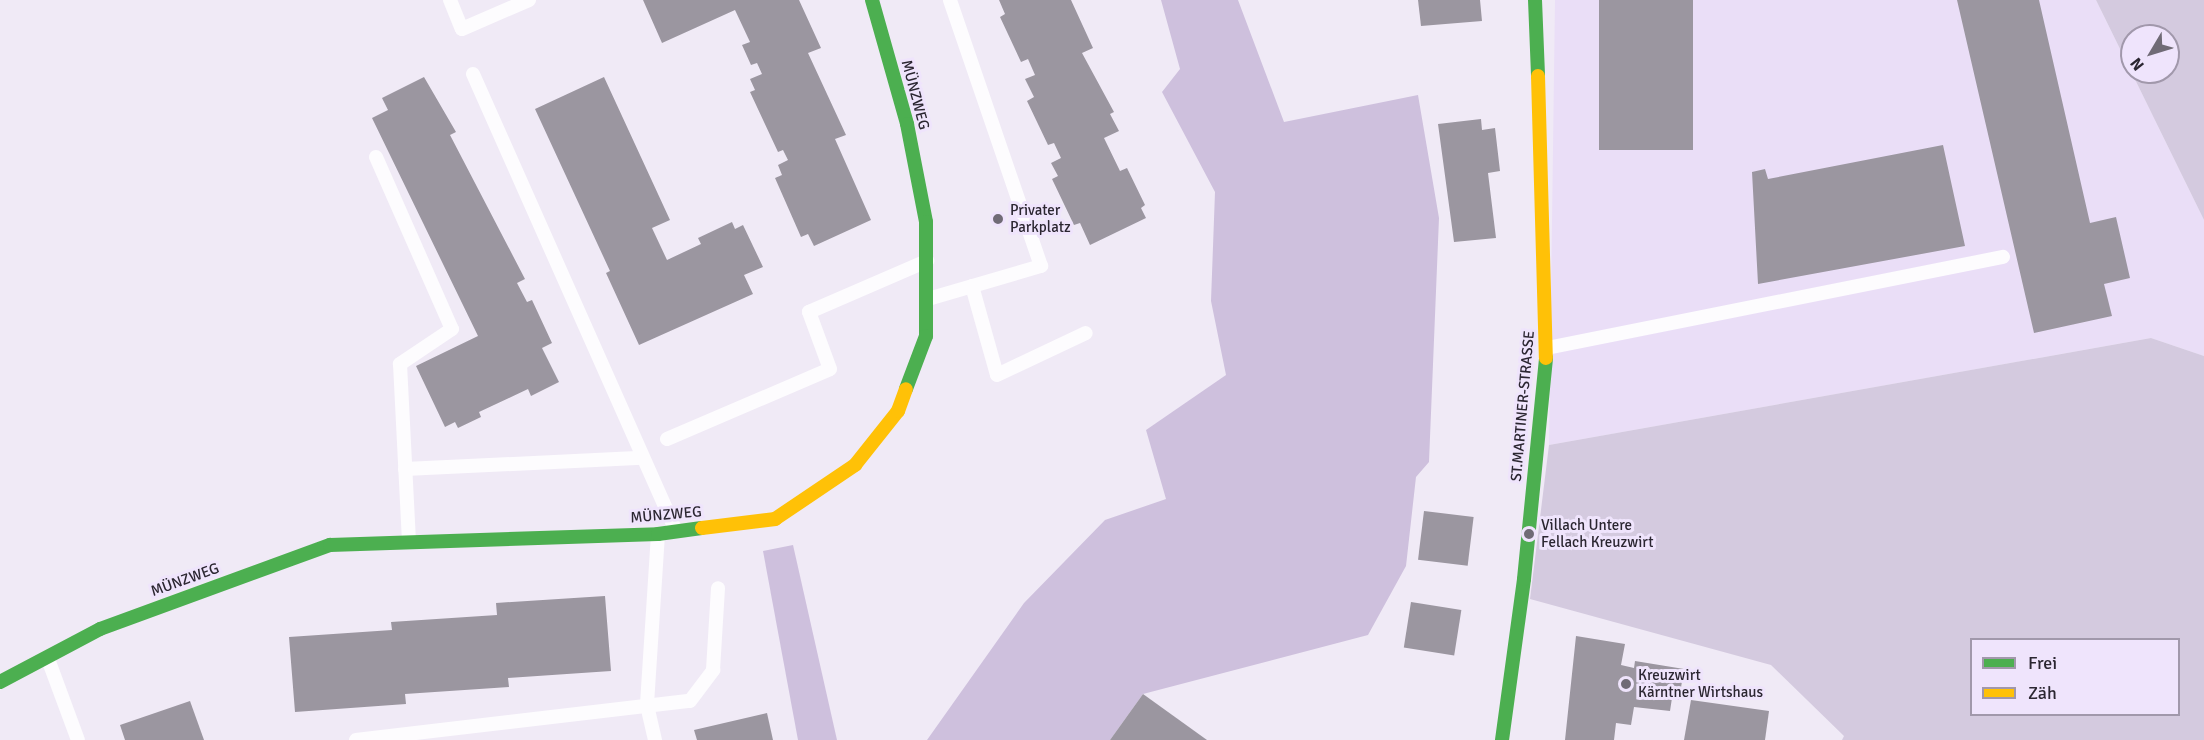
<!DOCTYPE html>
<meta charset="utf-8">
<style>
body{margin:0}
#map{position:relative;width:2204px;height:740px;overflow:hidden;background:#f0eaf6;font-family:Signika,sans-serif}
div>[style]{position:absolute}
.built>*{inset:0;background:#eadef7}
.green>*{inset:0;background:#d4cadf}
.forest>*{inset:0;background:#cec0dd}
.building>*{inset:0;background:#9b96a0;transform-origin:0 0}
.lane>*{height:14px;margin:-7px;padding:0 7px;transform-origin:7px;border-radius:7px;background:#fdfcfe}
.fast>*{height:14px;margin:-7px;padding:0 7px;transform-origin:7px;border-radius:7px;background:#4caf50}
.slow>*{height:14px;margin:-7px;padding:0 7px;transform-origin:7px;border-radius:7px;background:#ffc107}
.dots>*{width:16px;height:16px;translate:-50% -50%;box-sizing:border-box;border:3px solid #efe4fc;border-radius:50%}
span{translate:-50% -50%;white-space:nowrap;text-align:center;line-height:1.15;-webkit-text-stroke:6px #efe4fc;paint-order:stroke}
.street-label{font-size:15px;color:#2b2631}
.poi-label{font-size:15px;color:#2b2631}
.left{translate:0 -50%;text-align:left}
.legend{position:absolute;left:1970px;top:638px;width:210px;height:78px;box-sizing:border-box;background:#efe4fc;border:2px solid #a198ab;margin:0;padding:8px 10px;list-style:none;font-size:18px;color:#2b2631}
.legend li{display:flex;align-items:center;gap:12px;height:30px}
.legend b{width:30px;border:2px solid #a198ab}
.north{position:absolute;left:2120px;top:24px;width:60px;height:60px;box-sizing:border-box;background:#efe4fc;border:2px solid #a198ab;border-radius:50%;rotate:232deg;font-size:16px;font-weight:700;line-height:24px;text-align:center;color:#2b2631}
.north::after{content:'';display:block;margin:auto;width:21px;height:27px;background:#706b76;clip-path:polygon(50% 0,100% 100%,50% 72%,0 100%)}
</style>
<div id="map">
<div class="built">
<div style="clip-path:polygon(1555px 0,2096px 0,2204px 220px,2204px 356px,2151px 338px,1549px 445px)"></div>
</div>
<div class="green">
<div style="clip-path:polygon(evenodd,2096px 0,2204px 0,2204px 220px,2096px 0,2132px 36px,2168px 36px,2168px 72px,2132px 72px,2132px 36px)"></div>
<div style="clip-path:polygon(evenodd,2151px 338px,2204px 356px,2204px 740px,1842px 740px,1844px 736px,1771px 665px,1530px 599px,1549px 445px,2151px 338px,1972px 640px,2178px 640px,2178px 714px,1972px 714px,1972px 640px)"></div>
</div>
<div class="forest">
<div style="clip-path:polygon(1161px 0,1238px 0,1284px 122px,1418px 95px,1439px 218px,1429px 462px,1416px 477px,1406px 566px,1368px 635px,1143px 694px,1110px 740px,927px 740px,1024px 603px,1105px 520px,1166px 499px,1146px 430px,1226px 375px,1211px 301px,1215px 192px,1162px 92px,1180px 69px)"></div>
<div style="clip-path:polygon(793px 545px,837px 740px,798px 740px,763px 551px)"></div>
</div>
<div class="building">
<div style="clip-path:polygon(643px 0,799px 0,821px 48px,808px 53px,846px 135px,835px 139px,871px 220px,814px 246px,808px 234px,801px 237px,775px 178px,782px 175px,778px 165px,788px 160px,783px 150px,778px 152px,750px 92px,755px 90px,750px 79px,762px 74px,757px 63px,751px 65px,742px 45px,750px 42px,735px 10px,662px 43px)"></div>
<div style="clip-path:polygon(999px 0,1071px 0,1093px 48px,1082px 53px,1114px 112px,1110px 114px,1119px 131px,1104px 138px,1120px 171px,1127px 168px,1145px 205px,1141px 208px,1146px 218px,1090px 245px,1080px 223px,1074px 225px,1052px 179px,1058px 176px,1051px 163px,1061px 158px,1054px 143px,1048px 145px,1027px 101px,1034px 97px,1025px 79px,1035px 75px,1028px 59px,1021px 62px,1000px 17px,1005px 14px)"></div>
<div style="clip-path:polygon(1418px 0,1480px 0,1482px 21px,1421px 26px)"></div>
<div style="left:1599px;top:0;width:94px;height:150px"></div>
<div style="clip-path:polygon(1957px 0,2039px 0,2090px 223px,2116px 217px,2130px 278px,2104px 284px,2112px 316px,2034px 333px)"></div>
<div style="clip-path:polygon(424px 77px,456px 132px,450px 135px,525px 279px,517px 283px,527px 302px,532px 300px,552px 343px,542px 348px,559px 382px,531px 396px,528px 389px,479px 412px,481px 417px,458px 428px,455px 422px,445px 427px,416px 366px,478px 336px,372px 118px,388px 110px,382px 98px)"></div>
<div style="clip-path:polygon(604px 77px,670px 220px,652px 228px,667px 260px,701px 244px,698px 238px,732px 222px,735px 229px,743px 225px,763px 267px,744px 275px,753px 294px,639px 345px,606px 273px,610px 271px,535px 109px)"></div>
<div style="clip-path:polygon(1481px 119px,1482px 130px,1495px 128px,1500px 171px,1488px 173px,1496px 238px,1454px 242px,1438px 124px)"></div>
<div style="clip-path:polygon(1943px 145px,1965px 246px,1758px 284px,1752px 172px,1765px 169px,1768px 179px)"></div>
<div style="left:1424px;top:511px;width:50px;height:49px;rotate:7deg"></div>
<div style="clip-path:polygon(605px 596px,611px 671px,508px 678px,509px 687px,405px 694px,406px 704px,295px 712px,289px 637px,392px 630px,391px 622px,497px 615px,496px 603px)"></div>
<div style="left:1411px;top:602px;width:51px;height:46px;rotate:9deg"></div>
<div style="clip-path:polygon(1576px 636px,1625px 644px,1621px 665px,1634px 668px,1635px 661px,1684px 669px,1679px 700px,1672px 698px,1670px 711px,1634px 707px,1631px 725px,1616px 723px,1614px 740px,1565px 740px)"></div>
<div style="clip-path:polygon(1143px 694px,1207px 740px,1110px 740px)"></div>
<div style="clip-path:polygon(1691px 700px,1769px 711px,1765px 740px,1684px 740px)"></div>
<div style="clip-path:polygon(190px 701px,204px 740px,125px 740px,120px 725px)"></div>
<div style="clip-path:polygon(767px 713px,773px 740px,697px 740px,694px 730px)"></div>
</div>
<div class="lane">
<div style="left:450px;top:0;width:31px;rotate:68deg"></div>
<div style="left:462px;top:29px;width:73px;rotate:-23.4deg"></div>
<div style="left:473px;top:74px;width:500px;rotate:66.05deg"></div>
<div style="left:376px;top:157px;width:188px;rotate:66.2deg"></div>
<div style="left:452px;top:329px;width:63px;rotate:146.1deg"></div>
<div style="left:400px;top:364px;width:178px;rotate:87.1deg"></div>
<div style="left:972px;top:286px;width:92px;rotate:74.3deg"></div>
<div style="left:997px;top:375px;width:98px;rotate:-25.3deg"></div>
<div style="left:928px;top:299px;width:118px;rotate:-16.3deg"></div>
<div style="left:1041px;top:266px;width:281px;rotate:-108.9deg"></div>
<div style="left:1547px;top:348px;width:465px;rotate:-11.3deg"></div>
<div style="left:667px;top:439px;width:177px;rotate:-23.2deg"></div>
<div style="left:830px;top:369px;width:61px;rotate:-110.2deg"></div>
<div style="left:809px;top:312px;width:129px;rotate:-23.4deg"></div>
<div style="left:405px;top:469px;width:237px;rotate:-2.7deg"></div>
<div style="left:48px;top:659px;width:86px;rotate:69.7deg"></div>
<div style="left:356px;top:740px;width:336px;rotate:-6.7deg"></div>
<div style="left:690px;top:701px;width:39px;rotate:-53deg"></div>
<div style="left:713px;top:670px;width:82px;rotate:-86.5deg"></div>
<div style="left:655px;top:740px;width:37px;rotate:-103deg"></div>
<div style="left:647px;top:704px;width:170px;rotate:-86.3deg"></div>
</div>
<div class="fast">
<div style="left:872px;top:0;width:129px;rotate:74.2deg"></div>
<div style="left:907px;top:124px;width:100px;rotate:79deg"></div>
<div style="left:926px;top:222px;width:114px;rotate:90deg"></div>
<div style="left:926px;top:336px;width:57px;rotate:110.7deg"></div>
<div style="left:1535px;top:0;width:76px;rotate:87.7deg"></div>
<div style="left:0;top:682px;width:113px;rotate:-27.9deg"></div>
<div style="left:100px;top:629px;width:245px;rotate:-20.1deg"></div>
<div style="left:330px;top:545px;width:328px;rotate:-1.9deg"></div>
<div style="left:658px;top:534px;width:44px;rotate:-7.8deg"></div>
<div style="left:1502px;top:740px;width:162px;rotate:-82.2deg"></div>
<div style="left:1524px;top:579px;width:222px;rotate:-84.3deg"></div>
</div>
<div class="slow">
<div style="left:1538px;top:76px;width:282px;rotate:88.4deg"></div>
<div style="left:702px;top:528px;width:74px;rotate:-7deg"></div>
<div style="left:775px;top:519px;width:97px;rotate:-34deg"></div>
<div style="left:855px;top:465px;width:69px;rotate:-51.5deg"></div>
<div style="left:898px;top:411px;width:23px;rotate:-70deg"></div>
</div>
<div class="dots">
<div style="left:998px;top:219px;background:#706b76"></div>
<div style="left:1529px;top:534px;background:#706b76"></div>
<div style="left:1626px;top:684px;background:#706b76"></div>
</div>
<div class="street-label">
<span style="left:915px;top:95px;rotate:75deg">MÜNZWEG</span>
<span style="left:1523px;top:406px;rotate:-85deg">ST.MARTINER-STRASSE</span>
<span style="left:666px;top:515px;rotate:-5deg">MÜNZWEG</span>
<span style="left:185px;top:580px;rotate:-20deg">MÜNZWEG</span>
</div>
<div class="poi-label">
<span class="left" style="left:1010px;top:219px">Privater<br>Parkplatz</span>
<span class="left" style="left:1541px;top:534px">Villach Untere<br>Fellach Kreuzwirt</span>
<span class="left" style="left:1638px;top:684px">Kreuzwirt<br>Kärntner Wirtshaus</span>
</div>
<ul class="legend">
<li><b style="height:8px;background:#4caf50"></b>Frei</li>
<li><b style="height:8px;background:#ffc107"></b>Zäh</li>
</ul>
<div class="north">N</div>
</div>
